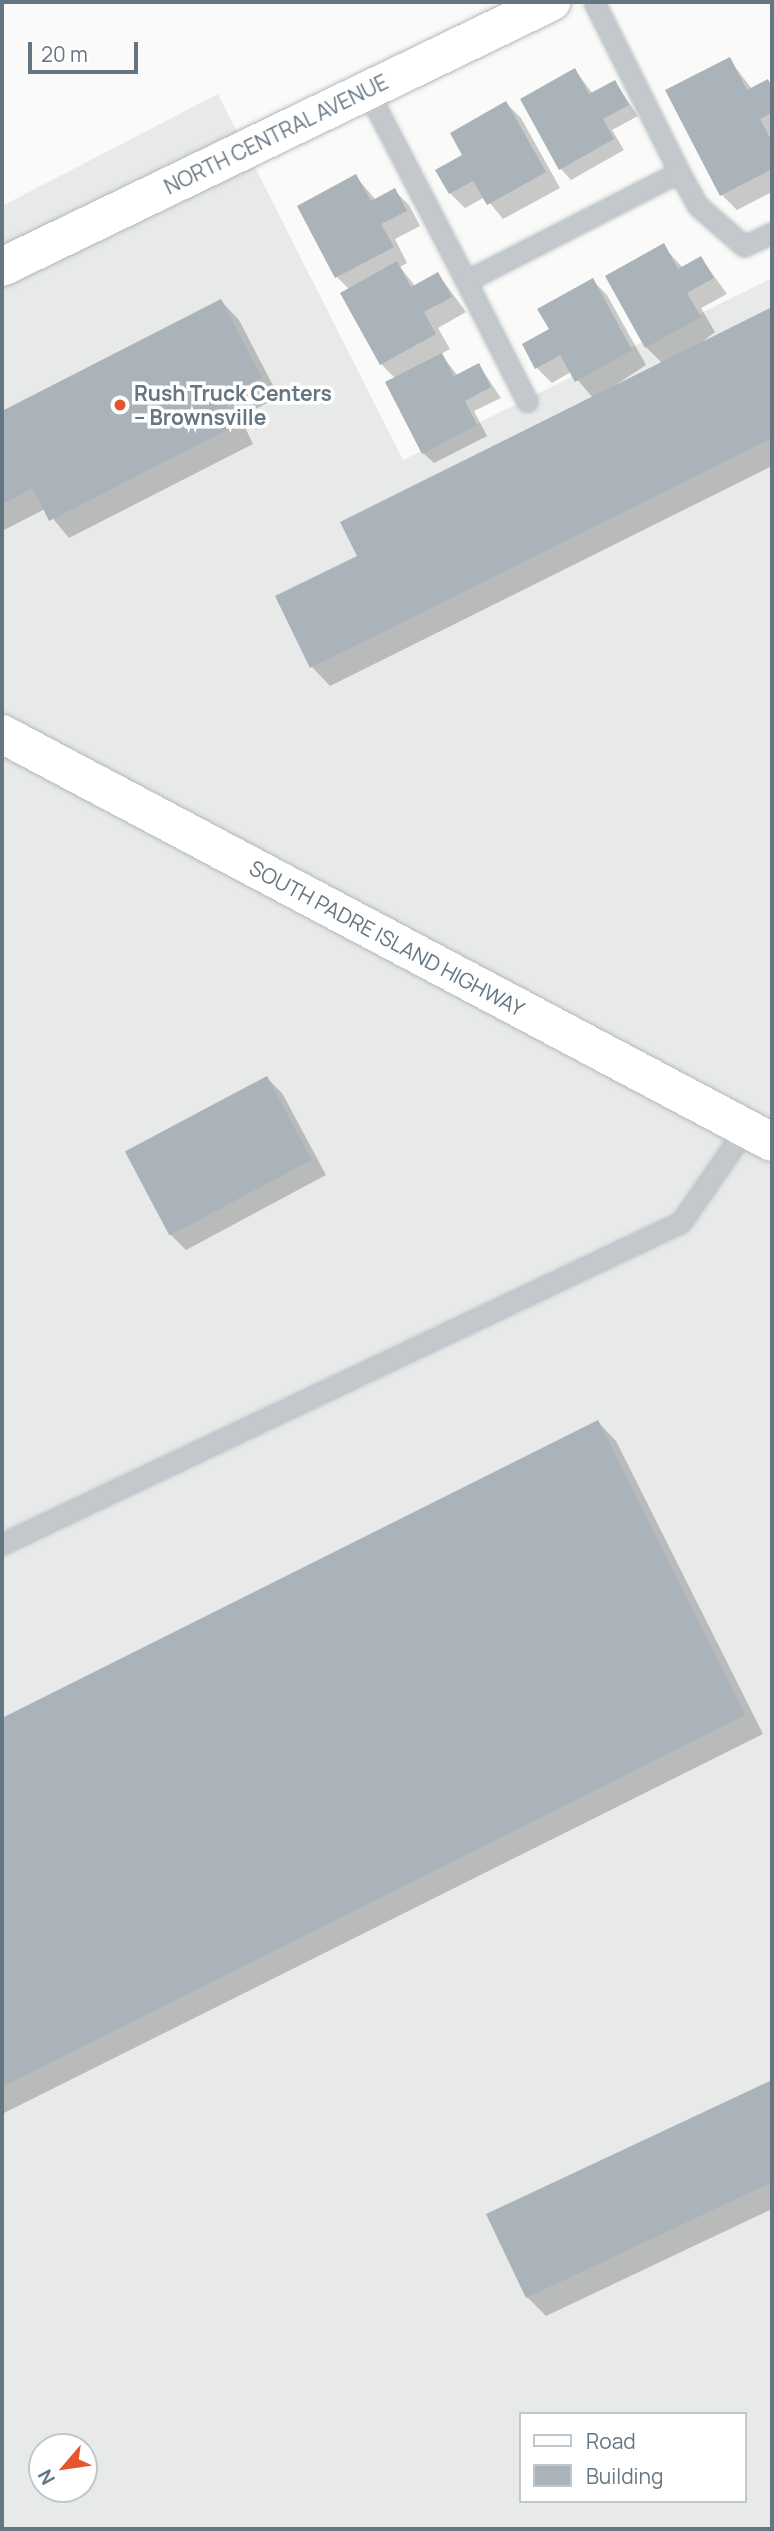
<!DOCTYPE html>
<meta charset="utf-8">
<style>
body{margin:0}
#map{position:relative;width:774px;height:2531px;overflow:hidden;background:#fafaf8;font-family:Manrope,sans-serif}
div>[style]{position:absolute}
.built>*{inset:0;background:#e8e9e9}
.shadow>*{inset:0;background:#0003}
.building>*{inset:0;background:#aab3b9;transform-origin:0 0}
.roads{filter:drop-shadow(0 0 2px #b3babf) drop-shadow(0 0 2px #b3babf)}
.lane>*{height:19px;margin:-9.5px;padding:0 9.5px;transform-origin:9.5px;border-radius:9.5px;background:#c3c8cc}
.secondary>*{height:38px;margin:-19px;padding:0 19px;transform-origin:19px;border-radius:19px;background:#fff}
.primary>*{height:38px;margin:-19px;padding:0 19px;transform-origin:19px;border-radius:19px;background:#fff}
.dots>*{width:19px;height:19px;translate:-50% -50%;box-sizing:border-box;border:4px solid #fff;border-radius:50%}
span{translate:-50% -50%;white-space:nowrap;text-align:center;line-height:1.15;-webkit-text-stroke:7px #fff;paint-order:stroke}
.street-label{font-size:21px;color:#657683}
.poi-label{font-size:21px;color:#657683;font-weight:700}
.left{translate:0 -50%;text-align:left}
.frame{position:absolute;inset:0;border:4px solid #657683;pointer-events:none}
.legend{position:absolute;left:519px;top:2412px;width:228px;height:91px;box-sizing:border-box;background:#fff;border:2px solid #c1c8cd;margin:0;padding:9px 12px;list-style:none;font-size:21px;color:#657683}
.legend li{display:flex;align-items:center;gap:14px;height:35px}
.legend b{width:35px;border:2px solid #c1c8cd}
.north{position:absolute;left:28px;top:2433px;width:70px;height:70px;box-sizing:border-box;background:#fff;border:2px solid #c1c8cd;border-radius:50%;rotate:241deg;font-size:19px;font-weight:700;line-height:28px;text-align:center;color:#657683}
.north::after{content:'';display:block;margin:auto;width:24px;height:32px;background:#e4572e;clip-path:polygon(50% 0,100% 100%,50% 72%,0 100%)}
.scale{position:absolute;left:28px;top:42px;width:110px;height:32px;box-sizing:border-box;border:4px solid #657683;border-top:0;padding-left:9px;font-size:21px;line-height:24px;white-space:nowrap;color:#657683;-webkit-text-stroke:5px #fff;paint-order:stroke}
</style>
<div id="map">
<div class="built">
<div style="clip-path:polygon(evenodd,218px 94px,403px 460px,772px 278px,772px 2529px,2px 2529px,2px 206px,218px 94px,520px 2414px,744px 2414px,744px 2501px,520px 2501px,520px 2414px,218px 94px,42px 2447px,84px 2447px,84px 2489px,42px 2489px,42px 2447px)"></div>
</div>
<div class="shadow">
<div style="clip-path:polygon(729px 59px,752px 89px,768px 81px,772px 86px,772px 192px,737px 210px,722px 195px)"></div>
<div style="clip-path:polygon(575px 70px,593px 94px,615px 82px,638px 116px,612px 130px,624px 150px,571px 180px,561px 169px)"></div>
<div style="clip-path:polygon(506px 103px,521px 118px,560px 188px,503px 219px,485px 197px,465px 208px,450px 193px,465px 155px)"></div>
<div style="clip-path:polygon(356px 177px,376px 200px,394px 190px,409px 205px,420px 226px,395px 239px,407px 263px,400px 267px,416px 287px,438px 274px,466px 312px,438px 328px,450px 349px,441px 354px,458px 376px,479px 365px,501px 398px,474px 411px,487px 436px,434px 463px,423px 453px,396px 379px,381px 364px,350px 290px,337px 277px)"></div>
<div style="clip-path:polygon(663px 246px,683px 268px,701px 258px,727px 294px,701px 308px,715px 332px,696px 347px,772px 309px,772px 466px,330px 686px,312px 667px,359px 557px,593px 398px,571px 372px,552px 383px,537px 368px,551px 330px,592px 280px,607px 295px,646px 365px,608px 390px,662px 363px,646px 347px)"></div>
<div style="clip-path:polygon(221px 301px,239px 320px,279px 397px,240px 417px,253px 444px,69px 538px,45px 509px,2px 531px,2px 413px)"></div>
<div style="clip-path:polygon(267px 1078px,282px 1093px,326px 1175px,186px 1250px,171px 1235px)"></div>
<div style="clip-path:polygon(598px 1422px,616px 1441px,763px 1734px,2px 2114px,2px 1720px)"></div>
<div style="clip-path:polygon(772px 2082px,772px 2209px,546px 2316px,527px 2297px,489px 2215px)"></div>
</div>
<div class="building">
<div style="clip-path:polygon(730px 57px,747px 90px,768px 79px,772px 88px,772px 113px,760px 119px,772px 142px,772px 169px,720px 196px,665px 90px)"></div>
<div style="clip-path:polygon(575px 68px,589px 94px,615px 80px,629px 105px,603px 119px,614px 139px,559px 170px,520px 99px)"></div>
<div style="clip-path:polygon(506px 101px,546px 172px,487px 205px,473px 181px,449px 194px,435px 170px,462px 155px,450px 133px)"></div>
<div style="clip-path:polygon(356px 174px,371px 201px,395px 188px,407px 211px,381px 224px,394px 247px,335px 278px,297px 206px)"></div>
<div style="clip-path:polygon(664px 243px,678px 269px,701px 256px,714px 278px,687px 293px,701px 317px,645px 348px,605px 276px)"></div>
<div style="clip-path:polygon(397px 261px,411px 287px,438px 272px,452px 297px,424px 312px,436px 334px,380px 365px,340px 293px)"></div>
<div style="clip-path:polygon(593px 278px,632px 350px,575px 382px,560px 355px,535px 369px,522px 344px,549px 329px,537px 309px)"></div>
<div style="clip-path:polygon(221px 299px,262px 378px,223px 398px,236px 425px,49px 521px,33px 488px,2px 504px,2px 411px)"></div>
<div style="clip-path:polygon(772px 307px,772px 438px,310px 668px,275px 596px,357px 556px,340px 522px)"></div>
<div style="clip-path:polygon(442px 353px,454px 376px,479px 363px,491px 387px,465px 401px,477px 425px,422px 454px,385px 382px)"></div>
<div style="left:267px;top:1076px;width:95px;height:161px;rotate:62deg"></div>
<div style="clip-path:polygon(598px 1420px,745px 1715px,2px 2087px,2px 1718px)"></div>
<div style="clip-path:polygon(772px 2080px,772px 2182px,526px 2298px,486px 2214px)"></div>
</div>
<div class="roads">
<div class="lane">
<div style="left:594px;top:2px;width:190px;rotate:63.4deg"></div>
<div style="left:367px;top:90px;width:215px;rotate:62.6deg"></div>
<div style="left:466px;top:281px;width:239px;rotate:-27.1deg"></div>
<div style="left:679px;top:172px;width:39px;rotate:61deg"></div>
<div style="left:698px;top:206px;width:61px;rotate:41deg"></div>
<div style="left:744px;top:246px;width:31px;rotate:-25deg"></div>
<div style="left:466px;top:281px;width:135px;rotate:63.1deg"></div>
<div style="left:2px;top:1544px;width:751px;rotate:-25.37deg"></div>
<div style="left:681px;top:1222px;width:114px;rotate:-55.3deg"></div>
</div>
<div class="secondary">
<div style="left:2px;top:267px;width:610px;rotate:-25.77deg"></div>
</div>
<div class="primary">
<div style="left:2px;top:734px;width:871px;rotate:27.92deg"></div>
</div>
</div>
<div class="dots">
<div style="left:120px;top:405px;background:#e4572e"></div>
</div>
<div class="street-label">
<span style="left:276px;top:134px;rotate:-26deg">NORTH CENTRAL AVENUE</span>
<span style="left:387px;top:938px;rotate:28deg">SOUTH PADRE ISLAND HIGHWAY</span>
</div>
<div class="poi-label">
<span class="left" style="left:134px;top:405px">Rush Truck Centers<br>– Brownsville</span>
</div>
<div class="frame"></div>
<ul class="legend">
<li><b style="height:9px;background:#fff"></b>Road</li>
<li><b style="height:19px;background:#aab3b9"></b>Building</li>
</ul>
<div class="north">N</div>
<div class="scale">20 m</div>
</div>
